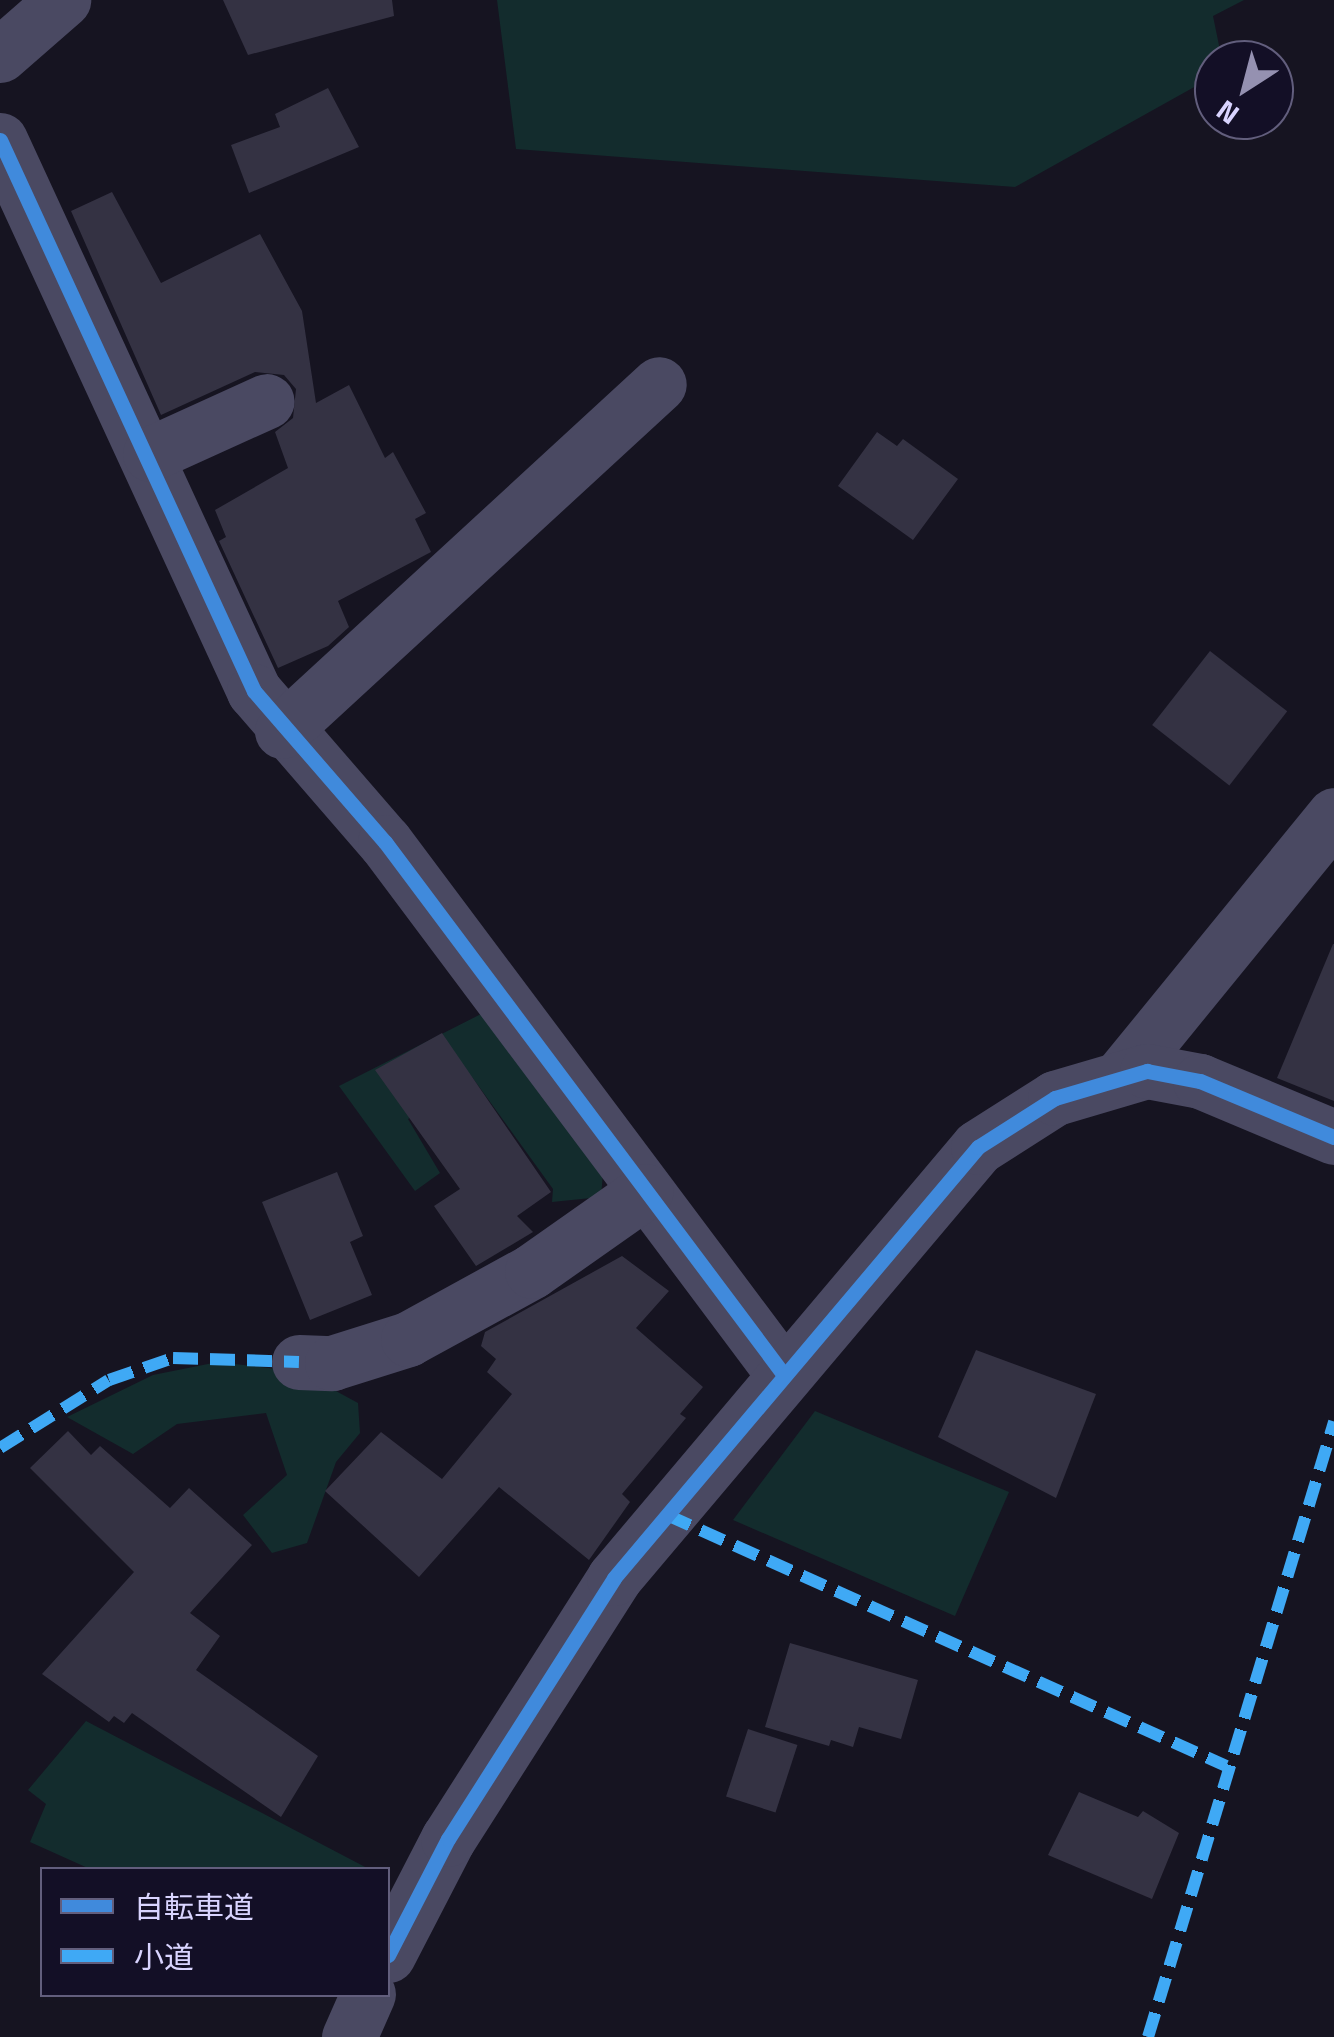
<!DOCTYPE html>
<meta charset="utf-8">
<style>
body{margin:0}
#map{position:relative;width:1334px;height:2037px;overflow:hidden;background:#161421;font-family:"Titillium Web","Noto Sans JP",sans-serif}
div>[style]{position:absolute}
.green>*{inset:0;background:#132c2d}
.building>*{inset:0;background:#343243;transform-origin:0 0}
.minor>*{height:55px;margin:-27.5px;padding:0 27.5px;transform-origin:27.5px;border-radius:27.5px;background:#4a4962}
.quiet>*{height:12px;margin-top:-6px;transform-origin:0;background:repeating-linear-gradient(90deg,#3fa9f5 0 25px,transparent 0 37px)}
.cycleway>*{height:15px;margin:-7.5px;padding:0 7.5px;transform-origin:7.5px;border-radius:7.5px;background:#408adc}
span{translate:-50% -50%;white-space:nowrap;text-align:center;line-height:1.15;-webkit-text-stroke:8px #130f26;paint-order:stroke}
.legend{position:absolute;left:40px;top:1867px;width:350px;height:130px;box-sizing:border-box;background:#130f26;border:2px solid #625e7d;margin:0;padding:12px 18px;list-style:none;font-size:30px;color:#d9d4ff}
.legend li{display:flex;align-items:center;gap:20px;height:50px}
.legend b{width:50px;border:2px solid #625e7d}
.north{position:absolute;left:1194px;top:40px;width:100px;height:100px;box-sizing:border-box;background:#130f26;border:2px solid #625e7d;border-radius:50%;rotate:216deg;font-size:28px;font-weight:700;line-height:40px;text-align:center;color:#d9d4ff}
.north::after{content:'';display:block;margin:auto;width:35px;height:45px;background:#9591b1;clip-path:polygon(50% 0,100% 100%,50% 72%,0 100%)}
</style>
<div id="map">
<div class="green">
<div style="clip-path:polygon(497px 0,1244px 0,1213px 16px,1222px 60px,1214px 60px,1214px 76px,1015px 187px,516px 149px)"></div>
<div style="clip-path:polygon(485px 1012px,603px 1173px,601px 1197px,552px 1202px,553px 1189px,472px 1077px,408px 1119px,440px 1173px,415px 1191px,339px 1086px)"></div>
<div style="clip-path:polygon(218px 1362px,301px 1372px,358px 1403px,360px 1433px,336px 1462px,307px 1543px,272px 1553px,243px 1515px,287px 1475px,266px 1413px,177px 1424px,133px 1454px,67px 1417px,153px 1375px)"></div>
<div style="clip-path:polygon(815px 1411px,1009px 1492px,955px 1616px,733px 1520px)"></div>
<div style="clip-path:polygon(86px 1721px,369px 1869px,90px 1869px,30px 1842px,46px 1804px,28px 1790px)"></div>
</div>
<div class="building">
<div style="clip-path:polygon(223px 0,392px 0,394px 16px,248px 55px)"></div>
<div style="clip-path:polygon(328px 88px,359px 147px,249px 193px,231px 145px,280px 127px,275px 114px)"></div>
<div style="clip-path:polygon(112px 192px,161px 283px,260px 234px,302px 311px,316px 403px,349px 385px,385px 458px,393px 452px,426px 513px,415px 519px,431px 552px,338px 601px,349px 627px,328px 646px,278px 668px,219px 541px,226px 537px,215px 510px,288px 468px,275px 432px,293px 418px,296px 389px,284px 375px,255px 372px,161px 415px,71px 211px)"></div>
<div style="clip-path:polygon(877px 432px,897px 446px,903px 439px,958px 479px,913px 540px,838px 486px)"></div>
<div style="left:1210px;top:651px;width:98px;height:94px;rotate:38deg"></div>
<div style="clip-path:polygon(1333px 944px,1334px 944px,1334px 1101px,1277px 1078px)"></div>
<div style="clip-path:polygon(442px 1033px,551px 1192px,517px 1216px,533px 1232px,476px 1266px,434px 1206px,460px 1189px,375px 1070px)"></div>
<div style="clip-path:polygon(337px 1172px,363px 1236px,350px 1242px,372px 1295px,310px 1320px,262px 1202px)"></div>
<div style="clip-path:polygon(622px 1256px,669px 1291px,636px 1328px,703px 1387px,680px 1414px,686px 1418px,622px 1494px,630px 1502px,589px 1560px,499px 1487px,419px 1577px,325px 1491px,381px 1432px,442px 1479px,512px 1394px,487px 1372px,496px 1359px,481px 1346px,485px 1332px)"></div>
<div style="clip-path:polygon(976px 1350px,1096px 1394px,1056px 1498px,938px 1437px)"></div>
<div style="clip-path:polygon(68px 1431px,91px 1455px,100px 1446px,170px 1508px,189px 1488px,252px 1545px,190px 1613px,220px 1636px,196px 1670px,318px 1756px,281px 1817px,132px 1713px,124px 1723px,114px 1716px,109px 1722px,42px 1674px,134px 1572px,30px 1468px)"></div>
<div style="clip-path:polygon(790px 1643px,918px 1680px,901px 1739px,859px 1727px,853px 1747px,831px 1740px,829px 1746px,765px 1727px)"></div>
<div style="left:748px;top:1729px;width:52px;height:71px;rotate:18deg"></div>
<div style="clip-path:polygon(1079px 1792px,1138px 1817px,1143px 1811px,1179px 1833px,1152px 1899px,1048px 1855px)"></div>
</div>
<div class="minor">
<div style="left:0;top:55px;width:84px;rotate:-41.1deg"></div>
<div style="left:0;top:140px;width:607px;rotate:65.25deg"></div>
<div style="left:254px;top:691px;width:200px;rotate:49.1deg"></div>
<div style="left:385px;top:842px;width:666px;rotate:53.18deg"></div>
<div style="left:150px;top:454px;width:128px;rotate:-24.4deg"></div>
<div style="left:282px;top:731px;width:512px;rotate:-42.63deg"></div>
<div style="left:1123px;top:1074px;width:334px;rotate:-50.8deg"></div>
<div style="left:299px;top:1362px;width:33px;rotate:2deg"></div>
<div style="left:332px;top:1363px;width:80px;rotate:-17.5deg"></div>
<div style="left:408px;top:1339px;width:141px;rotate:-28.7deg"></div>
<div style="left:532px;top:1271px;width:139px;rotate:-35.1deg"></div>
<div style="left:388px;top:1955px;width:131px;rotate:-62.7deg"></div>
<div style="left:448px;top:1839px;width:309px;rotate:-57.5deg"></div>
<div style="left:614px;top:1578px;width:564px;rotate:-49.82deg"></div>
<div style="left:978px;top:1147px;width:91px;rotate:-32.5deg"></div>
<div style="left:1055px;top:1098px;width:96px;rotate:-16.4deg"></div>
<div style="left:1147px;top:1071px;width:54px;rotate:10.7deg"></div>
<div style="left:1200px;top:1081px;width:145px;rotate:22.7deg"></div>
<div style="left:349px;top:2037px;width:47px;rotate:-66.2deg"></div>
</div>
<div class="quiet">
<div style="left:0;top:1448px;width:128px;rotate:-32deg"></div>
<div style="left:109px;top:1380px;width:68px;rotate:-19deg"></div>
<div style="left:173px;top:1358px;width:126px;rotate:1.8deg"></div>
<div style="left:667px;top:1515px;width:613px;rotate:24.18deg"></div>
<div style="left:1148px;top:2037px;width:643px;rotate:-73.17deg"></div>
</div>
<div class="cycleway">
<div style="left:0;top:140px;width:607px;rotate:65.25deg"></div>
<div style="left:254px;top:691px;width:200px;rotate:49.1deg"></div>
<div style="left:385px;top:842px;width:666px;rotate:53.18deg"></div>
<div style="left:388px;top:1955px;width:131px;rotate:-62.7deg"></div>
<div style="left:448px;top:1839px;width:309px;rotate:-57.5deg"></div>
<div style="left:614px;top:1578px;width:564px;rotate:-49.82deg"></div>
<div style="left:978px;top:1147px;width:91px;rotate:-32.5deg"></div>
<div style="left:1055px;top:1098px;width:96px;rotate:-16.4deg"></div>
<div style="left:1147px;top:1071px;width:54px;rotate:10.7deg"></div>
<div style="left:1200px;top:1081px;width:145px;rotate:22.7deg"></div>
</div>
<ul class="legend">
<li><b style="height:12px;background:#408adc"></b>自転車道</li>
<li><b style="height:12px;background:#3fa9f5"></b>小道</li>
</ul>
<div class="north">N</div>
</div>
